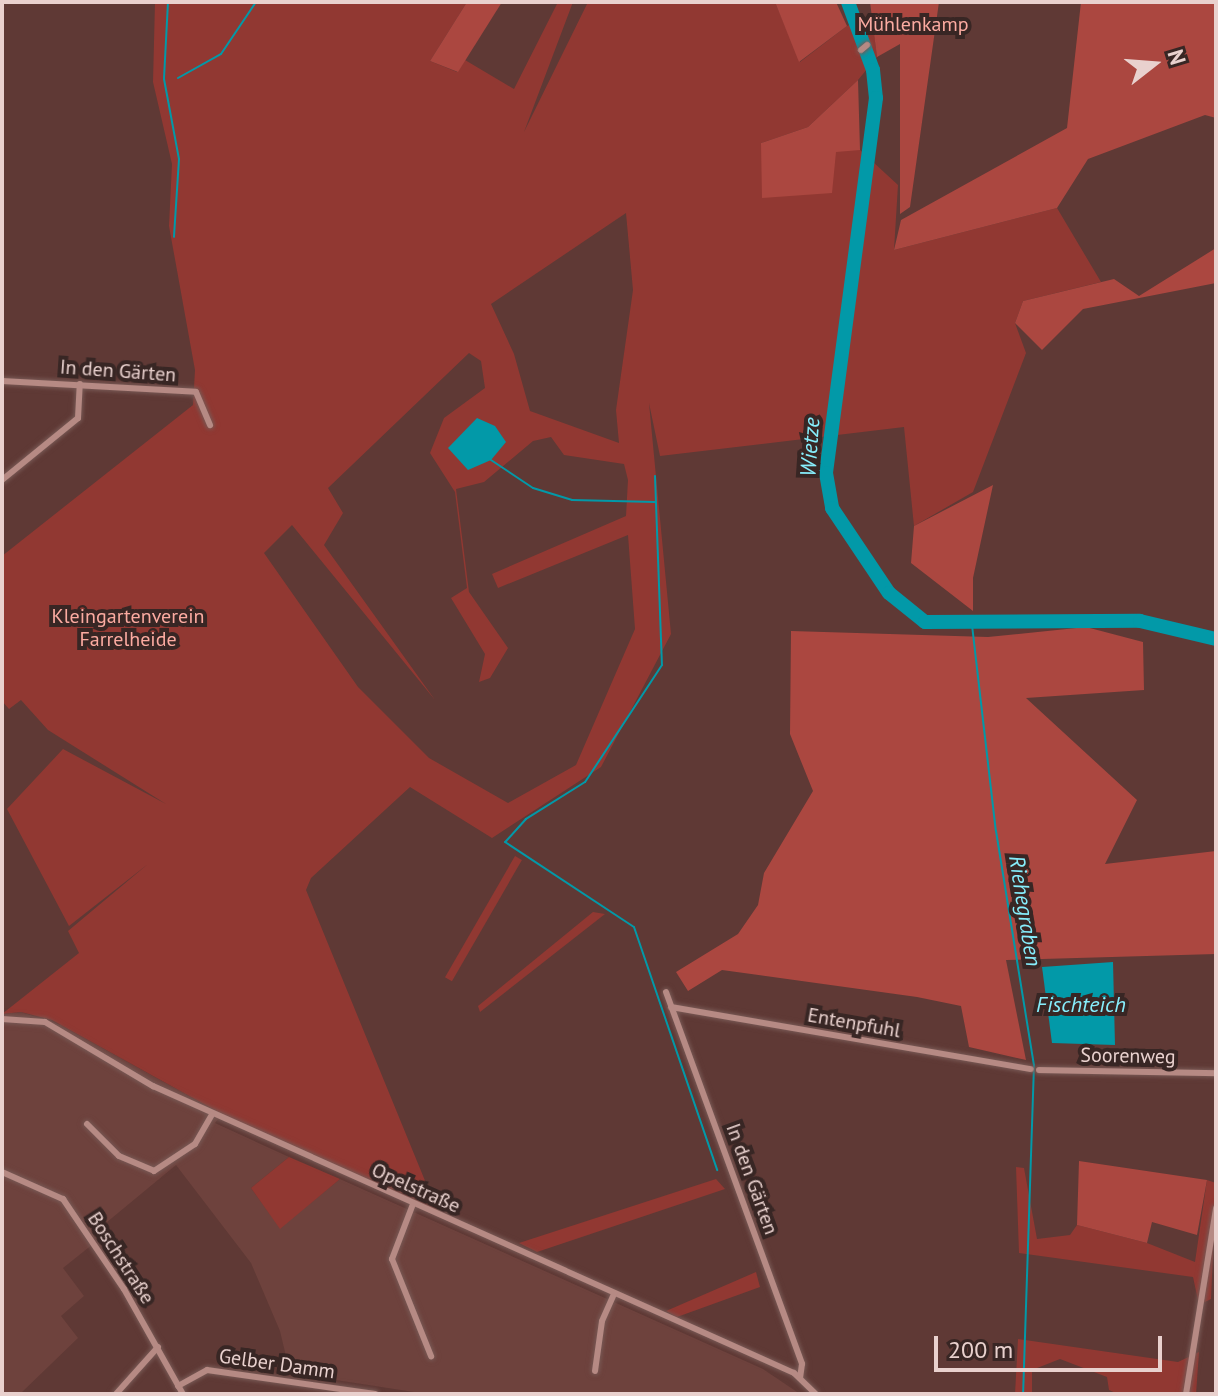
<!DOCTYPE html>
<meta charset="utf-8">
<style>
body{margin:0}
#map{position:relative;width:1218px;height:1396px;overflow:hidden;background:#5f3935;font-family:"PT Sans",sans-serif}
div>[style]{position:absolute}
.built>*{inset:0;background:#6e423d}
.green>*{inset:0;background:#913832;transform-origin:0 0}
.forest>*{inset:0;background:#ab4740}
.water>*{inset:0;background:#0299a8}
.stream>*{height:2px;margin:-1px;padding:0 1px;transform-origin:1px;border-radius:1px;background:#0299a8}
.river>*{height:14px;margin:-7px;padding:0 7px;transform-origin:7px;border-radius:7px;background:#0299a8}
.roads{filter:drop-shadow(0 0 2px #785955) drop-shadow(0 0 2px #785955)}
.minor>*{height:6px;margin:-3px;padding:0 3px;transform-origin:3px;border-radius:3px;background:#b68a84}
span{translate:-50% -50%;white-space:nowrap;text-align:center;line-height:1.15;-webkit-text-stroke:8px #382624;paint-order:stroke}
.park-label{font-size:20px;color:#fcaba1}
.street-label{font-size:20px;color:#e9d1ce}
.water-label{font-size:22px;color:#87eefc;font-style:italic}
.frame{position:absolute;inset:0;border:4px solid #e9d1ce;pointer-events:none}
.north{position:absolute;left:1114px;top:24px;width:80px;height:80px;-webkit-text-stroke:6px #382624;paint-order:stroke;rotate:73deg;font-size:22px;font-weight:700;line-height:32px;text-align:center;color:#e9d1ce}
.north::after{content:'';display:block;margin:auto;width:28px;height:36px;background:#e9d1ce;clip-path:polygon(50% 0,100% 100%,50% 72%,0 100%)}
.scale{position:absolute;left:934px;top:1336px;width:228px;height:36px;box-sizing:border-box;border:4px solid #e9d1ce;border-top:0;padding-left:10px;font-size:24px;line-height:28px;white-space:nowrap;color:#e9d1ce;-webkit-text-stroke:6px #382624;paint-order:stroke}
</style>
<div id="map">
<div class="built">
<div style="clip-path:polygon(21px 1012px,61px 1025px,222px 1114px,215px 1123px,289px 1157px,251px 1188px,280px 1228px,340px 1179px,763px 1369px,800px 1394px,427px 1394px,290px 1373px,280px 1331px,251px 1263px,176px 1165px,95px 1232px,93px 1244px,63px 1268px,84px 1296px,61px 1316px,78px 1338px,20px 1394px,2px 1394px,2px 1014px)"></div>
</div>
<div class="green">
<div style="clip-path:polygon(evenodd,155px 2px,467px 2px,430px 61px,457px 72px,465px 60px,514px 89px,558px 2px,573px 2px,524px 132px,588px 2px,775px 2px,800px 62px,847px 26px,872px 15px,877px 57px,858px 80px,808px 127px,761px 143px,860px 150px,898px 185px,894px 250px,1057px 208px,1101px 282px,1023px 301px,1015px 323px,1026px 353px,973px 492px,914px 526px,904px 427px,660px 456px,649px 403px,671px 634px,601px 767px,492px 838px,410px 787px,311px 878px,306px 890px,437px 1210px,222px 1114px,52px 1020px,21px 1012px,2px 1014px,79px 953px,68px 931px,148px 864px,69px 926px,7px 809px,63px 749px,166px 804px,48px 730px,21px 700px,9px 709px,2px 701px,2px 556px,193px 405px,195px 370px,169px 226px,172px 164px,153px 82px,155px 2px,626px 213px,633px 290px,616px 410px,619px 443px,530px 411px,514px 354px,491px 304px,626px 213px,155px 2px,469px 353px,481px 361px,485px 388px,444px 418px,430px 453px,455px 492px,467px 588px,451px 598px,485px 654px,479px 682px,490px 678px,508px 648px,469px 592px,456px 489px,484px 482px,533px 441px,551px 437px,564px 455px,624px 464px,628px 480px,626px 516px,492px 574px,498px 588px,628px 535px,635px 629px,576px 765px,508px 803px,429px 758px,358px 687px,264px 553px,292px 525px,435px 700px,324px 545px,343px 513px,328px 488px,469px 353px)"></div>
<div style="left:515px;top:856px;width:8px;height:140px;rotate:30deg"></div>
<div style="clip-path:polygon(593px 912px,605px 914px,480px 1012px,478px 1006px)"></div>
<div style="clip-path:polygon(289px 1157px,340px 1179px,280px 1229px,251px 1188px)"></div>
<div style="clip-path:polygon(1016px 1167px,1024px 1168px,1037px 1239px,1070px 1235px,1077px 1225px,1147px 1243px,1195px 1262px,1207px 1180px,1216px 1183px,1211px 1299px,1199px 1305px,1193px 1277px,1019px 1253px)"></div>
<div style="clip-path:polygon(716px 1179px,725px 1189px,537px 1252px,519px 1243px)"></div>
<div style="clip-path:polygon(756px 1272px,760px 1287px,677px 1317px,666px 1311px)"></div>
<div style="clip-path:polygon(1018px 1339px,1178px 1362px,1199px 1352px,1196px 1394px,1118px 1394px,1109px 1390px,1107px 1377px,1060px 1359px,1032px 1370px,1032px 1394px,1015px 1394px)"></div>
</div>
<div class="forest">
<div style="clip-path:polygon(467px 2px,502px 2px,458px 72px,430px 61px)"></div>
<div style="clip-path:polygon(775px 2px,836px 2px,847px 26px,799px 62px)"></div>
<div style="clip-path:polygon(870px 2px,939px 2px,910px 207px,900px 214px,900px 44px,877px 57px)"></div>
<div style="clip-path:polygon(1081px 2px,1216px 2px,1216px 118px,1205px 115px,1088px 159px,1057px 208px,894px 250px,901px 220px,1067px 128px)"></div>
<div style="clip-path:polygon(858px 80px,860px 150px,836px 152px,832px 193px,762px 198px,761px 143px,808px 127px)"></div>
<div style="clip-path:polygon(1216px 248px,1216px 283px,1083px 309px,1042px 350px,1015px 323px,1023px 301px,1114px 279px,1139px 296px)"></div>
<div style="clip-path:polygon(993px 485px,973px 578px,973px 611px,911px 563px,914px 526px)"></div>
<div style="clip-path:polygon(1086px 627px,1143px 642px,1144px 690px,1026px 698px,1137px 800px,1105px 864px,1216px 851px,1216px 954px,1006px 960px,1026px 1060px,969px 1047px,961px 1006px,917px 997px,722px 970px,688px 991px,676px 972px,738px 934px,758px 905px,764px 873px,813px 791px,790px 734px,791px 631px,988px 637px)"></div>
<div style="clip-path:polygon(1079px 1161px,1207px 1180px,1197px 1235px,1152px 1222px,1147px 1243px,1077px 1225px)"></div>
</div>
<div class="water">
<div style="clip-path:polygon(477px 418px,495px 426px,506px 442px,491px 460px,468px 470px,448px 448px)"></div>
<div style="clip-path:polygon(1113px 962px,1115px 1045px,1052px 1043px,1042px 967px)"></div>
</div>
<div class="stream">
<div style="left:168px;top:2px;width:77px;rotate:93deg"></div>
<div style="left:164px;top:79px;width:81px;rotate:79.4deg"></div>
<div style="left:179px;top:159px;width:78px;rotate:93.7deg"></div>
<div style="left:178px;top:78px;width:49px;rotate:-29.2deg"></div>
<div style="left:221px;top:54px;width:63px;rotate:-56.1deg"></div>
<div style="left:491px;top:460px;width:50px;rotate:33.7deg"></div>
<div style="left:533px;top:488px;width:41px;rotate:17.1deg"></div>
<div style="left:572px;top:500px;width:83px;rotate:1.4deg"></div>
<div style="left:655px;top:476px;width:189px;rotate:87.9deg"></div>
<div style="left:662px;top:665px;width:140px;rotate:123.3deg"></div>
<div style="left:585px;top:782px;width:70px;rotate:147.9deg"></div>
<div style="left:526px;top:819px;width:31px;rotate:132deg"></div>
<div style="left:505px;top:842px;width:154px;rotate:33.4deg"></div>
<div style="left:634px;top:927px;width:257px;rotate:71.1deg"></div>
<div style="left:972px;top:625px;width:207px;rotate:83.4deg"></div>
<div style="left:996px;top:831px;width:237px;rotate:80.8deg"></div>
<div style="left:1034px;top:1065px;width:329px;rotate:91.9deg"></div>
</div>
<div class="river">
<div style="left:848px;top:2px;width:72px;rotate:69.8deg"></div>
<div style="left:873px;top:70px;width:28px;rotate:84deg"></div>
<div style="left:876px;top:98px;width:378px;rotate:97.6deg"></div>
<div style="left:826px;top:473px;width:36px;rotate:80deg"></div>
<div style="left:832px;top:508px;width:102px;rotate:56.2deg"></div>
<div style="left:889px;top:593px;width:46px;rotate:38.9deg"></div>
<div style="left:925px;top:622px;width:215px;rotate:-0.3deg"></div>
<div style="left:1140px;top:621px;width:78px;rotate:13.3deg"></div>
</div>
<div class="roads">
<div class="minor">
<div style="left:861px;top:50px;width:8px;rotate:-40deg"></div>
<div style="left:2px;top:381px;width:194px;rotate:3.2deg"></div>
<div style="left:196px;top:392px;width:36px;rotate:67deg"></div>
<div style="left:2px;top:480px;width:98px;rotate:-39.2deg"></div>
<div style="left:78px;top:418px;width:34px;rotate:-87deg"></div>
<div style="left:666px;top:992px;width:396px;rotate:69.9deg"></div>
<div style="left:802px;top:1364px;width:14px;rotate:98deg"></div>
<div style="left:671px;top:1007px;width:365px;rotate:9.8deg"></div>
<div style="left:2px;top:1019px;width:43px;rotate:4deg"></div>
<div style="left:45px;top:1022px;width:126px;rotate:30.7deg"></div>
<div style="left:153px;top:1086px;width:702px;rotate:24.12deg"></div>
<div style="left:794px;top:1373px;width:30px;rotate:44deg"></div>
<div style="left:1039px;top:1070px;width:177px;rotate:1deg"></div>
<div style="left:87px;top:1124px;width:45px;rotate:45deg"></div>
<div style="left:119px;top:1156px;width:38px;rotate:23deg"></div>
<div style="left:154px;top:1171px;width:49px;rotate:-33.4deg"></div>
<div style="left:195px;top:1144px;width:34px;rotate:-60deg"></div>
<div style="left:2px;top:1172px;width:67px;rotate:23.9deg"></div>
<div style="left:63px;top:1199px;width:109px;rotate:55.9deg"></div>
<div style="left:124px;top:1289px;width:120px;rotate:60.7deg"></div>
<div style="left:413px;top:1204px;width:59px;rotate:110.9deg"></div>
<div style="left:392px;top:1259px;width:105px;rotate:68.1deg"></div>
<div style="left:595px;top:1371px;width:50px;rotate:-82deg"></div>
<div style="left:602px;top:1321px;width:30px;rotate:-66deg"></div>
<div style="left:178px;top:1386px;width:33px;rotate:-29deg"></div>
<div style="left:207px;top:1370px;width:170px;rotate:8.1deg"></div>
<div style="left:116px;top:1394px;width:63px;rotate:-48.2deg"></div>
<div style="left:1186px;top:1394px;width:188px;rotate:-80.8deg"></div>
</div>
</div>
<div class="park-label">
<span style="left:913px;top:24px">Mühlenkamp</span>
<span style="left:128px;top:628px">Kleingartenverein<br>Farrelheide</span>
</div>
<div class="street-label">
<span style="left:118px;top:371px;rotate:4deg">In den Gärten</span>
<span style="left:854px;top:1023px;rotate:10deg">Entenpfuhl</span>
<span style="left:1128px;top:1056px;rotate:1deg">Soorenweg</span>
<span style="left:752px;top:1179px;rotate:70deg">In den Gärten</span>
<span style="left:416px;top:1188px;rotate:24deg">Opelstraße</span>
<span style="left:121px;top:1258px;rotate:57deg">Boschstraße</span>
<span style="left:277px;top:1364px;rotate:8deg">Gelber Damm</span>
</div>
<div class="water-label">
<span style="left:810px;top:447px;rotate:-86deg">Wietze</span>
<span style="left:1025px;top:911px;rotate:81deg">Riehegraben</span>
<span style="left:1081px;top:1005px">Fischteich</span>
</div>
<div class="frame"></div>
<div class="north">N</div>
<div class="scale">200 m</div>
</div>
